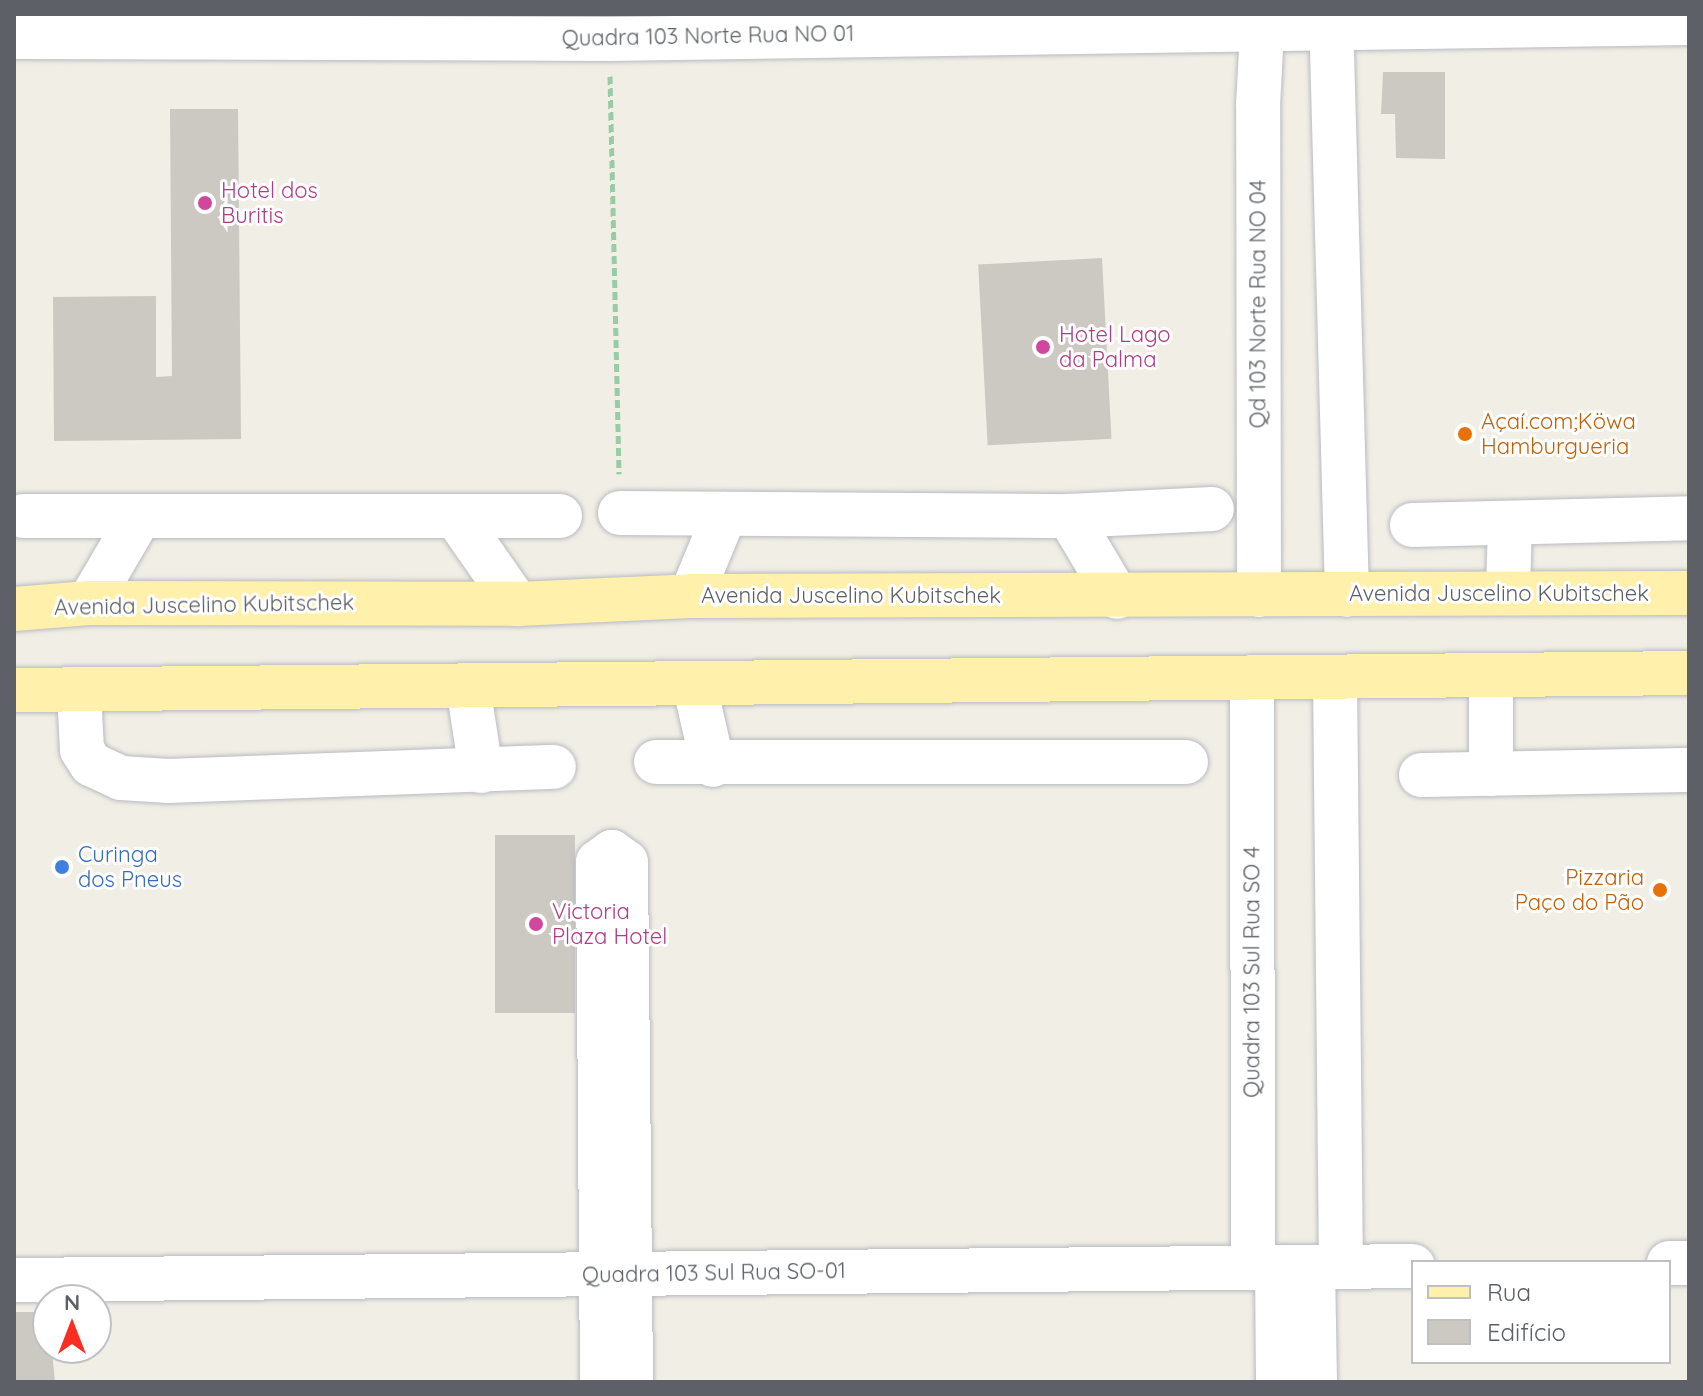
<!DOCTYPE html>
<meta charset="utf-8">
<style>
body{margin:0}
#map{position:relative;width:1703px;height:1396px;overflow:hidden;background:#f1eee5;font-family:Quicksand,sans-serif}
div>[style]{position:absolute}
.building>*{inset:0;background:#ccc8c2;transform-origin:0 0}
.path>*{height:5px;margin-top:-2.5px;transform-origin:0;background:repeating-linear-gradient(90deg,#97cca5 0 8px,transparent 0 12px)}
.roads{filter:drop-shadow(0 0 2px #b8bbc0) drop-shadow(0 0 2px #b8bbc0)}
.minor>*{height:44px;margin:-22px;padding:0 22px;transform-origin:22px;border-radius:22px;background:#fff}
.major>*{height:44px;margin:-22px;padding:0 22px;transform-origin:22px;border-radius:22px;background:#fff0ac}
.dots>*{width:22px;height:22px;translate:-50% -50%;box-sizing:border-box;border:4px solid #fff;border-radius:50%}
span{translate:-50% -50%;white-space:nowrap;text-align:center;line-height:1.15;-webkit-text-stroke:6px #fff;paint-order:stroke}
.street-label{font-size:22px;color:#5d6167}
.hotel-label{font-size:22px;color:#b23c85}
.left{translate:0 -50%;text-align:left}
.food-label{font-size:22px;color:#c56008}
.right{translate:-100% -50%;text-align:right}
.shop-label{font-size:22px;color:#366cbe}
.frame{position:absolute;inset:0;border:16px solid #5d6167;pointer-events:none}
.legend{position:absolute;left:1411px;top:1260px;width:260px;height:104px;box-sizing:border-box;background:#fff;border:2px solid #bec0c2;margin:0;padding:10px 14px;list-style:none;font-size:24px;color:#5d6167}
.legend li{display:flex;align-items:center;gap:16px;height:40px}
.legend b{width:40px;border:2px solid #bec0c2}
.north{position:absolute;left:32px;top:1284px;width:80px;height:80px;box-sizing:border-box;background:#fff;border:2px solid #bec0c2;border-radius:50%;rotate:0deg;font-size:22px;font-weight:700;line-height:32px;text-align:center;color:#5d6167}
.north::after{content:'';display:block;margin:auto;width:28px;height:36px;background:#fa2e22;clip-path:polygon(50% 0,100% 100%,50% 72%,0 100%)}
</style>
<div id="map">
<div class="building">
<div style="clip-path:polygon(1383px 72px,1445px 72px,1445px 159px,1396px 158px,1395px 114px,1381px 114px)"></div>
<div style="clip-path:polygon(170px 109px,238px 109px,241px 439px,54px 441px,53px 297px,156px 296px,156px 377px,172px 376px)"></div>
<div style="left:1102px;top:258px;width:181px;height:124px;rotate:87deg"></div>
<div style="left:575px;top:835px;width:178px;height:80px;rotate:90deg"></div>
<div style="clip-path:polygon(14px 1312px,48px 1312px,55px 1382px,14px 1382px)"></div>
</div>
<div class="path">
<div style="left:610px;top:76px;width:398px;rotate:88.7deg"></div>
</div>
<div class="roads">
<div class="minor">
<div style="left:1331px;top:14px;width:581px;rotate:88.42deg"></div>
<div style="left:14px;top:37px;width:595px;rotate:0.19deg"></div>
<div style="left:609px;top:39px;width:1080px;rotate:-0.85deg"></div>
<div style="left:620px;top:513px;width:449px;rotate:0.4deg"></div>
<div style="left:1069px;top:516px;width:143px;rotate:-2.8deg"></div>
<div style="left:23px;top:516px;width:537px"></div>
<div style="left:1069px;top:516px;width:94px;rotate:59.3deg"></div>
<div style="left:457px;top:518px;width:105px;rotate:55.1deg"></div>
<div style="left:1412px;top:525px;width:277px;rotate:-1.4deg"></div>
<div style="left:1508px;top:593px;width:70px;rotate:-88.4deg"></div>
<div style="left:1259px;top:595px;width:490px;rotate:-90.1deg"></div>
<div style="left:1258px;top:105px;width:91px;rotate:-86.9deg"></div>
<div style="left:691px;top:596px;width:89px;rotate:-67.5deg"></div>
<div style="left:89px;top:603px;width:101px;rotate:-59.6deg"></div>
<div style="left:1491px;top:676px;width:98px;rotate:90deg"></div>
<div style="left:1252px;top:677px;width:591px;rotate:89.9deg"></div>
<div style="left:1335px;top:677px;width:590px;rotate:89.42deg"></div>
<div style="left:694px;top:683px;width:84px;rotate:77deg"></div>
<div style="left:468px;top:686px;width:86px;rotate:81.3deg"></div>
<div style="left:79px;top:691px;width:59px;rotate:87.1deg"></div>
<div style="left:82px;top:750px;width:17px;rotate:57deg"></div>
<div style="left:91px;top:764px;width:33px;rotate:25deg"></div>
<div style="left:121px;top:778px;width:48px;rotate:3.6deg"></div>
<div style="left:169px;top:781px;width:385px;rotate:-2.1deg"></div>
<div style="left:656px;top:762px;width:530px"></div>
<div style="left:1421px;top:775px;width:268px;rotate:-1.1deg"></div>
<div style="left:1669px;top:1263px;width:20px"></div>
<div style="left:1277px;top:1267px;width:115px;rotate:89.5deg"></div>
<div style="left:1313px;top:1267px;width:115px;rotate:89deg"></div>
<div style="left:14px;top:1280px;width:1399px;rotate:-0.57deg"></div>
<div style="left:602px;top:1382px;width:520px;rotate:-90.44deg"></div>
<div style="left:598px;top:862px;width:17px;rotate:-36deg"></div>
<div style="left:612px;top:852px;width:17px;rotate:36deg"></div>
<div style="left:626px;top:862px;width:520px;rotate:89.45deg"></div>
</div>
<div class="major">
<div style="left:14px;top:609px;width:75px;rotate:-4.6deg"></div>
<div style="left:89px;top:603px;width:428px;rotate:0.1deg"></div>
<div style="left:517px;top:604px;width:174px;rotate:-2.6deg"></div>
<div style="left:691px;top:596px;width:998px;rotate:-0.17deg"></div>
<div style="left:14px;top:690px;width:1675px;rotate:-0.58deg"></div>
</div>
</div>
<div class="dots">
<div style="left:205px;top:203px;background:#d1479c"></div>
<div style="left:1043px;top:347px;background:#d1479c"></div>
<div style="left:1465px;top:434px;background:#e8710a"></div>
<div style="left:62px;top:867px;background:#3f7fe0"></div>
<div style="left:1660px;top:890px;background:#e8710a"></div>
<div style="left:536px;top:924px;background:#d1479c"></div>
</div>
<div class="street-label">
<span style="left:708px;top:36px;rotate:-1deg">Quadra 103 Norte Rua NO 01</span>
<span style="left:1258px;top:304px;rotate:-90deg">Qd 103 Norte Rua NO 04</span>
<span style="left:1499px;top:594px">Avenida Juscelino Kubitschek</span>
<span style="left:851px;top:596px">Avenida Juscelino Kubitschek</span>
<span style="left:204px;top:605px;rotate:-1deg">Avenida Juscelino Kubitschek</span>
<span style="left:1252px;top:972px;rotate:-90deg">Quadra 103 Sul Rua SO 4</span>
<span style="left:714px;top:1273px;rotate:-1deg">Quadra 103 Sul Rua SO-01</span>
</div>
<div class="hotel-label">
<span class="left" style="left:221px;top:203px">Hotel dos<br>Buritis</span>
<span class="left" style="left:1059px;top:347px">Hotel Lago<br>da Palma</span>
<span class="left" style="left:552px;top:924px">Victoria<br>Plaza Hotel</span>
</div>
<div class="food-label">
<span class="left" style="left:1481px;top:434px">Açaí.com;Köwa<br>Hamburgueria</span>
<span class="right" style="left:1644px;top:890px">Pizzaria<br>Paço do Pão</span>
</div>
<div class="shop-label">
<span class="left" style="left:78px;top:867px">Curinga<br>dos Pneus</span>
</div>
<div class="frame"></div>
<ul class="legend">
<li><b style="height:10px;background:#fff0ac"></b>Rua</li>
<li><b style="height:22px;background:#ccc8c2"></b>Edifício</li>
</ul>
<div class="north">N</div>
</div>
